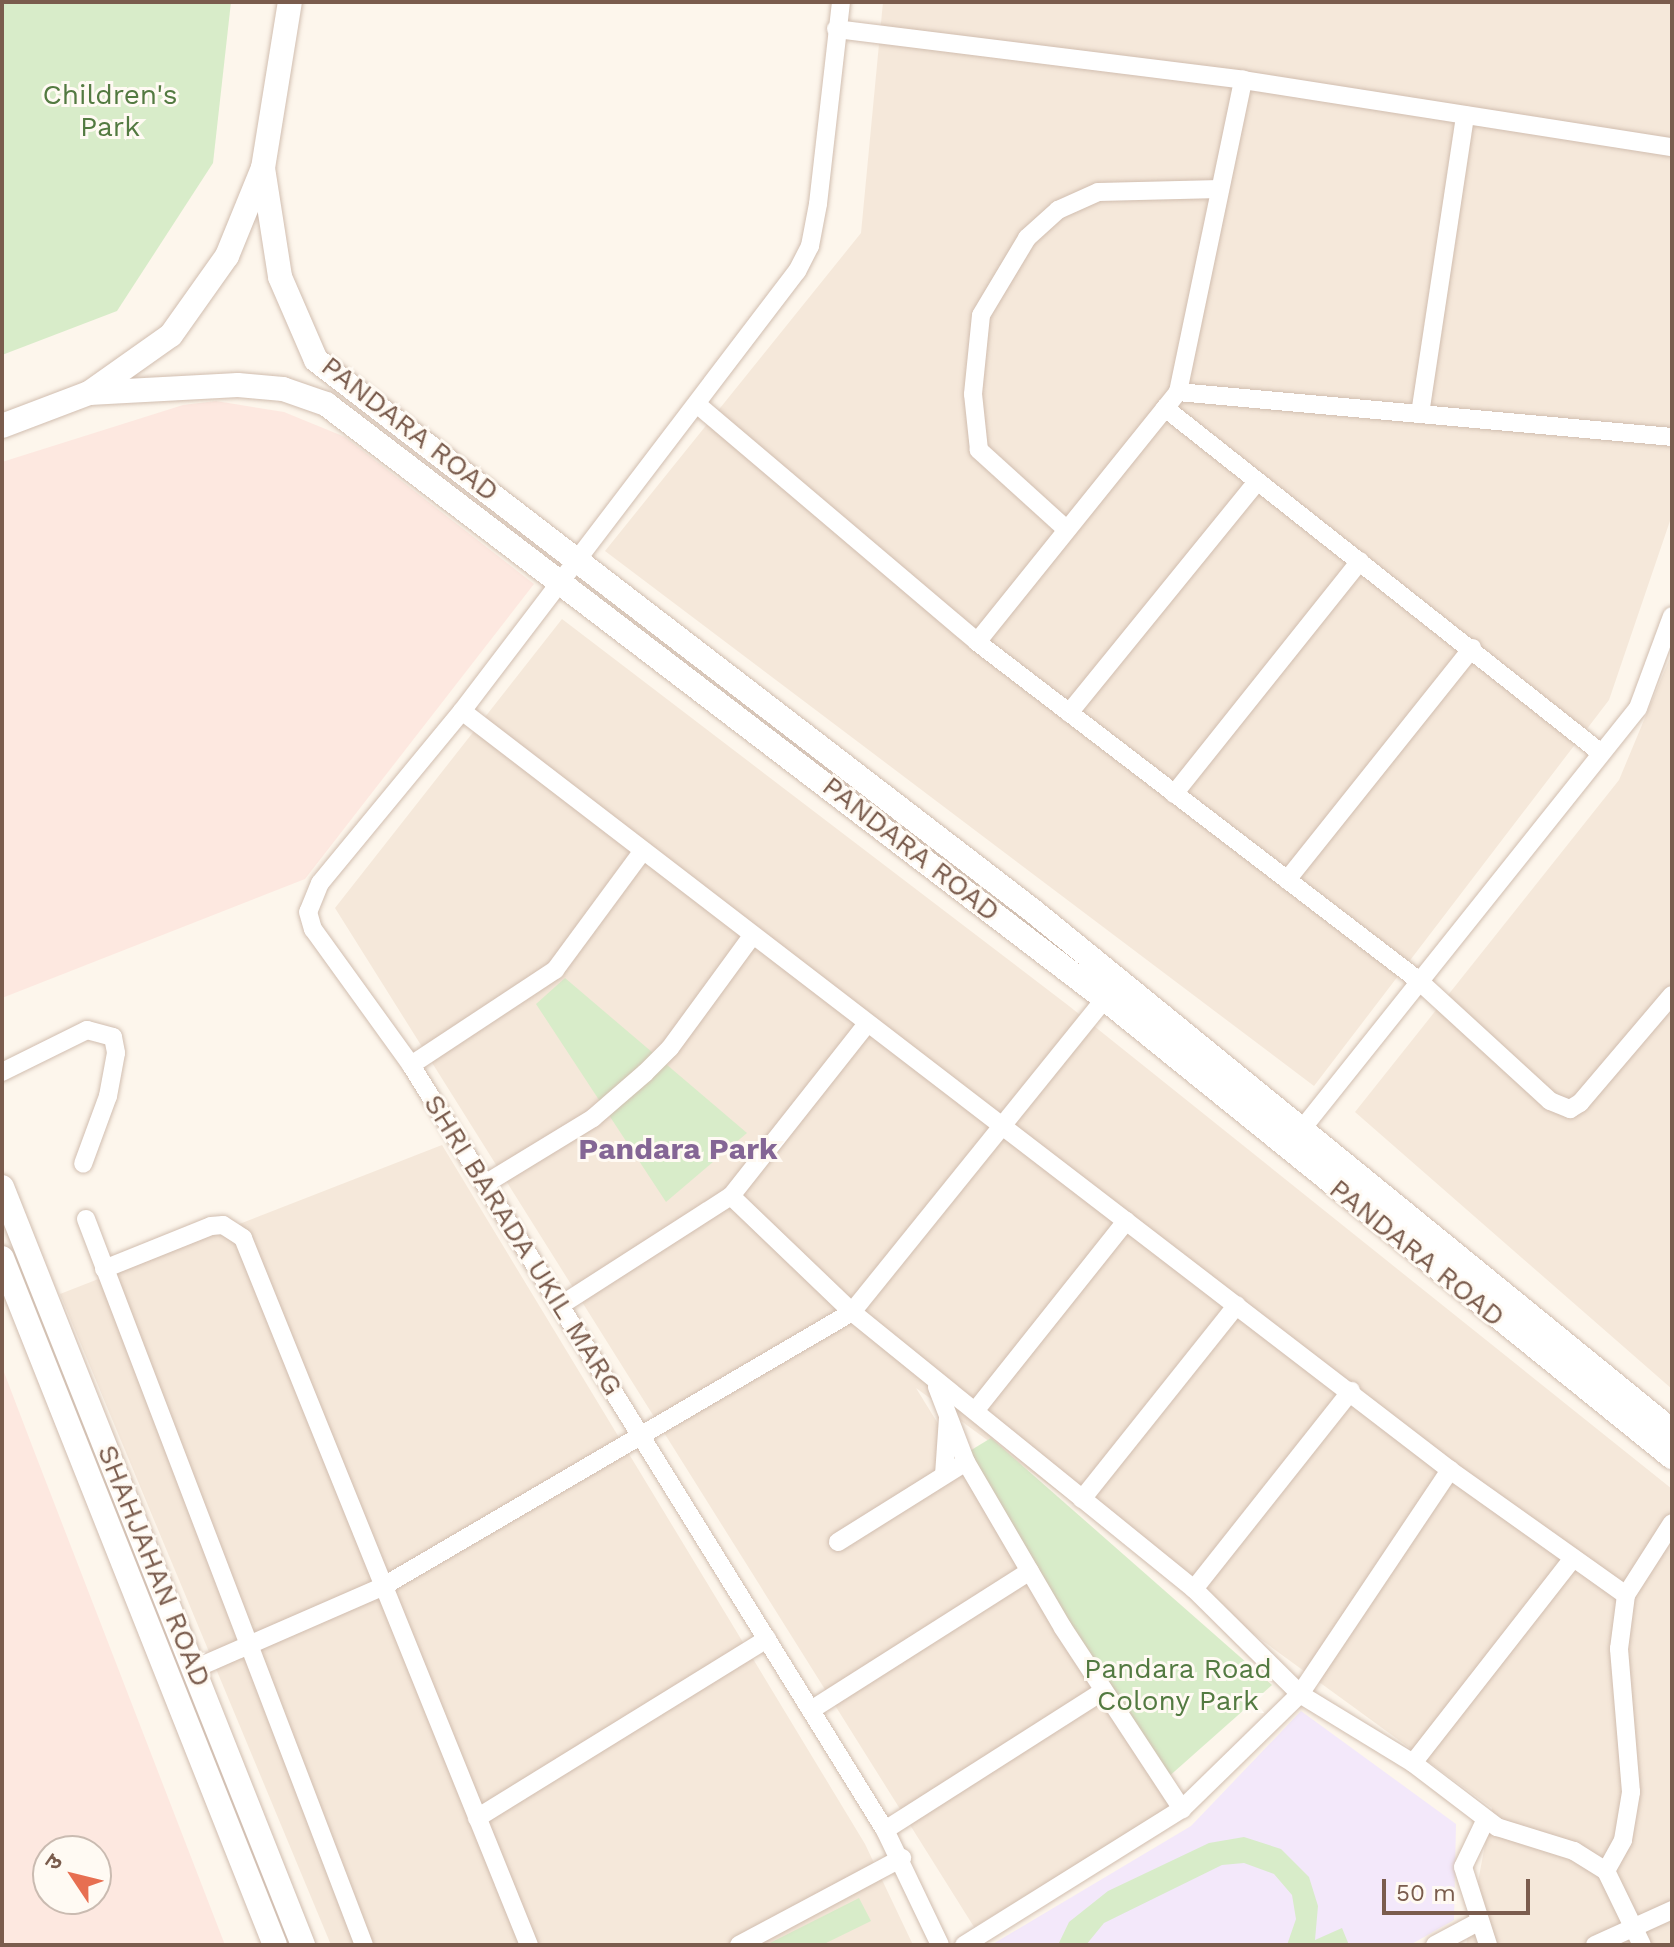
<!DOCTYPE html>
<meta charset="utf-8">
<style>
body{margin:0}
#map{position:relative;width:1674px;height:1947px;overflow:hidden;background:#fdf6ec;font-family:"Work Sans","Noto Sans Devanagari",sans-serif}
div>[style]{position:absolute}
.residential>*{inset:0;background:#f5e8da}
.commercial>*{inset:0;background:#fde8e0}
.education>*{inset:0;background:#f3e8fa}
.green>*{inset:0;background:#d8ecc9}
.roads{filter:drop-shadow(0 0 2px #d1beb0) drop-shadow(0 0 2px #d1beb0)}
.street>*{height:18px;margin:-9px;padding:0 9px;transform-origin:9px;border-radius:9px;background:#fff}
.secondary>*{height:24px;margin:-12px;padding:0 12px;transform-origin:12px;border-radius:12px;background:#fff}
span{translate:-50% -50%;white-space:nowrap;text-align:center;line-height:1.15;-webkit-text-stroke:6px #fffaf3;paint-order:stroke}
.park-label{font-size:28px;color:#537a41}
.street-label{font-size:28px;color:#7a5c4d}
.neighbourhood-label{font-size:30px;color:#846695;font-weight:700}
.frame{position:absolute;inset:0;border:4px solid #7a5c4d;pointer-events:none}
.north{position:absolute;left:32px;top:1835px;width:80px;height:80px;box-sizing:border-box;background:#fffaf3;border:2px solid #cabbb1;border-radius:50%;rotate:305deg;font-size:22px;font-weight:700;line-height:32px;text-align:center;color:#7a5c4d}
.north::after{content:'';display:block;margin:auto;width:28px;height:36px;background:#e76f51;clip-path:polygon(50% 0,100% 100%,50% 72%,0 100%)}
.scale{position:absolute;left:1382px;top:1879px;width:148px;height:36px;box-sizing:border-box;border:4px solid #7a5c4d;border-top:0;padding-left:10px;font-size:24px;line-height:28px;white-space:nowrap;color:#7a5c4d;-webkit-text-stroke:6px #fffaf3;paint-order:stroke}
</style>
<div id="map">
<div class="residential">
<div style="clip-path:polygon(883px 2px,1672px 2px,1672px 515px,1609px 700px,1314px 1086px,605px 551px,861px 233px)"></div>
<div style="clip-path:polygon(562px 619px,1069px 1006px,1672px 1489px,1672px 1945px,1466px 1945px,1492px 1808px,916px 1388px,1174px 1806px,974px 1927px,335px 908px)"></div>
<div style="clip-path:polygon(1672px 653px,1672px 1389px,1355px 1112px,1619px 780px)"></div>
<div style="clip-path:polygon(442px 1145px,865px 1844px,913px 1945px,331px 1945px,60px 1294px)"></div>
</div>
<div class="commercial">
<div style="clip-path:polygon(216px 401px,284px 412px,345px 437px,534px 584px,305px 879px,2px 998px,2px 462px,183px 405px)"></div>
<div style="clip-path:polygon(evenodd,2px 1367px,36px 1456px,225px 1945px,2px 1945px,2px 1367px,48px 1851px,96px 1851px,96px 1899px,48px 1899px,48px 1851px)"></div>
</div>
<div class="education">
<div style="clip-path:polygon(1301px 1711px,1456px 1824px,1454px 1920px,1410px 1945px,991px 1945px,1191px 1826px)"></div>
</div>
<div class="green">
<div style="clip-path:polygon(2px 2px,231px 2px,213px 163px,117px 311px,2px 355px)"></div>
<div style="clip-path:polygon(565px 978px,747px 1133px,666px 1202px,536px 1004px)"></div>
<div style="clip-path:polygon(991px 1438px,1272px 1685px,1166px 1779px,1065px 1627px,968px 1452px)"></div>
<div style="clip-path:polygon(1244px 1837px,1281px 1849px,1309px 1877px,1318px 1906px,1315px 1940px,1342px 1928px,1349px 1945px,1287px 1945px,1296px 1919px,1292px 1895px,1274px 1874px,1244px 1863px,1222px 1865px,1104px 1923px,1086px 1945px,1058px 1945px,1069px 1922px,1108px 1891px,1209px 1843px)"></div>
<div style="clip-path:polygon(859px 1898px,871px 1921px,822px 1945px,766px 1945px)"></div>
</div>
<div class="roads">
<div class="street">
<div style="left:841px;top:2px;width:203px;rotate:96.5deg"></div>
<div style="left:818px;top:204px;width:43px;rotate:100.8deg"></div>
<div style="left:810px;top:246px;width:28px;rotate:117deg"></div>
<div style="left:797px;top:271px;width:553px;rotate:127.28deg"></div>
<div style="left:462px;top:711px;width:223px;rotate:129.5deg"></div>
<div style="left:320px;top:883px;width:31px;rotate:112deg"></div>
<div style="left:308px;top:912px;width:18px;rotate:74deg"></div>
<div style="left:313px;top:929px;width:168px;rotate:54.2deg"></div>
<div style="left:411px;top:1065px;width:900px;rotate:58.22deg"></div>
<div style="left:885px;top:1830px;width:127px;rotate:64.4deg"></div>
<div style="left:836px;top:29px;width:410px;rotate:7.1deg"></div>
<div style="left:1243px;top:80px;width:434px;rotate:8.9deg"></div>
<div style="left:1178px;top:392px;width:496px;rotate:5.2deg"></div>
<div style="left:698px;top:405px;width:366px;rotate:40.3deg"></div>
<div style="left:977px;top:642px;width:556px;rotate:37.47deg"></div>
<div style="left:1418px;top:980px;width:179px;rotate:42.5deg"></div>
<div style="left:1550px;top:1101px;width:22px;rotate:22deg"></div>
<div style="left:1570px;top:1109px;width:12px;rotate:-31deg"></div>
<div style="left:1580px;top:1103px;width:142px;rotate:-49.6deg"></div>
<div style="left:1165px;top:408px;width:556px;rotate:38.35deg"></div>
<div style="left:1420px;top:414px;width:302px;rotate:-81.4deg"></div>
<div style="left:1066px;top:529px;width:118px;rotate:-137.8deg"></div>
<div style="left:979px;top:450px;width:56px;rotate:-96.1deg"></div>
<div style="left:973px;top:394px;width:79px;rotate:-84.2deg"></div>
<div style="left:981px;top:315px;width:90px;rotate:-59.1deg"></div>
<div style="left:1027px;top:238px;width:42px;rotate:-42.1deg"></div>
<div style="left:1058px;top:210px;width:44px;rotate:-24.2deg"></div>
<div style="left:1098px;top:192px;width:122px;rotate:-1.4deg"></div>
<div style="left:977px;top:642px;width:321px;rotate:-51.2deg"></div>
<div style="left:1178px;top:392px;width:319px;rotate:-78.2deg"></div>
<div style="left:462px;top:711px;width:1246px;rotate:37.53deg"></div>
<div style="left:1450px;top:1470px;width:216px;rotate:35.4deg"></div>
<div style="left:1626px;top:1595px;width:85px;rotate:-57.4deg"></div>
<div style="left:1069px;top:713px;width:298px;rotate:-50.9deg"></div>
<div style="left:1174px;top:794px;width:298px;rotate:-51.4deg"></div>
<div style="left:1287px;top:880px;width:297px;rotate:-51.4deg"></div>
<div style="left:411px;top:1065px;width:173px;rotate:-33.4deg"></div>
<div style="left:555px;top:970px;width:147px;rotate:-53.6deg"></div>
<div style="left:2px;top:1072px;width:95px;rotate:-26.3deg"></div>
<div style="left:87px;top:1030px;width:27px;rotate:15deg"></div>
<div style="left:113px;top:1037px;width:16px;rotate:79deg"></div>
<div style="left:116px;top:1053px;width:44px;rotate:100.5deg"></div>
<div style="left:108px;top:1096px;width:72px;rotate:110.2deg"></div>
<div style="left:1294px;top:1139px;width:551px;rotate:-51.41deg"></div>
<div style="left:1638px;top:708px;width:98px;rotate:-69.7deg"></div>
<div style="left:485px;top:1184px;width:127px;rotate:-31.4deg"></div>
<div style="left:593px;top:1118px;width:69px;rotate:-40.9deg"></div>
<div style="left:645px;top:1073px;width:35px;rotate:-45deg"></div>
<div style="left:670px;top:1048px;width:139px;rotate:-53.8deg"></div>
<div style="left:731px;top:1196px;width:168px;rotate:43.8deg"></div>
<div style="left:852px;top:1312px;width:440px;rotate:39deg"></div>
<div style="left:1194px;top:1589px;width:149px;rotate:44.7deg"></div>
<div style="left:1300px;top:1694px;width:132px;rotate:31.4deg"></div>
<div style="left:1413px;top:1763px;width:106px;rotate:37.3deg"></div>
<div style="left:1497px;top:1827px;width:81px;rotate:17.3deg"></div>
<div style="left:1574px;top:1851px;width:38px;rotate:32deg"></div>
<div style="left:1606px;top:1871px;width:82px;rotate:64.1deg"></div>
<div style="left:86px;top:1219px;width:777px;rotate:69.05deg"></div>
<div style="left:104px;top:1269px;width:115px;rotate:-21.9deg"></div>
<div style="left:211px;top:1226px;width:12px;rotate:-5deg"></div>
<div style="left:223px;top:1225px;width:24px;rotate:33deg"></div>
<div style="left:243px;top:1238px;width:763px;rotate:67.98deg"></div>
<div style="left:561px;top:1305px;width:202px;rotate:-32.7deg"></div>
<div style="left:731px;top:1196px;width:219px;rotate:-51.7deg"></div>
<div style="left:937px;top:1387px;width:80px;rotate:68.9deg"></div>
<div style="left:966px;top:1462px;width:192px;rotate:59.7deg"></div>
<div style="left:1063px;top:1628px;width:217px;rotate:56.7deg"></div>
<div style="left:975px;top:1411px;width:243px;rotate:-51.5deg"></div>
<div style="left:944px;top:1475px;width:57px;rotate:-86deg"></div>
<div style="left:1082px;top:1499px;width:248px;rotate:-51.4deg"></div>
<div style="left:838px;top:1542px;width:151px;rotate:-32deg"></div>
<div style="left:1194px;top:1589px;width:253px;rotate:-51.6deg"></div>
<div style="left:194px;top:1669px;width:205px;rotate:-23.6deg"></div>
<div style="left:382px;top:1587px;width:545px;rotate:-30.33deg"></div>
<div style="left:852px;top:1312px;width:402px;rotate:-51.1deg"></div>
<div style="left:811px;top:1710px;width:259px;rotate:-32.4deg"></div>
<div style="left:1413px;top:1763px;width:260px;rotate:-52deg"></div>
<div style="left:477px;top:1818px;width:341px;rotate:-31.7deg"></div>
<div style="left:1486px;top:1819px;width:53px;rotate:115.6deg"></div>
<div style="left:1463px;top:1867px;width:82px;rotate:72.2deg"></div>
<div style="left:885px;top:1830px;width:259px;rotate:-32.5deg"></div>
<div style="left:1606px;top:1871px;width:35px;rotate:-61deg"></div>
<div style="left:1623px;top:1840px;width:49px;rotate:-80.5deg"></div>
<div style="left:1631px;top:1792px;width:144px;rotate:-94.8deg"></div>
<div style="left:1619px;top:1649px;width:54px;rotate:-82.6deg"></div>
<div style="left:739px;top:1945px;width:185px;rotate:-28.1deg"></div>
<div style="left:964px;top:1945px;width:257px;rotate:-32deg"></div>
<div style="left:1182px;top:1809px;width:165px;rotate:-44.3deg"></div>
<div style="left:1300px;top:1694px;width:270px;rotate:-56.2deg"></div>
<div style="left:1435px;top:1945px;width:49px;rotate:-28.1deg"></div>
<div style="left:1595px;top:1945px;width:85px;rotate:-24.4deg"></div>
</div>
<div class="secondary">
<div style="left:263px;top:168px;width:110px;rotate:81.1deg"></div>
<div style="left:280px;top:277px;width:90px;rotate:66.6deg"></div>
<div style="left:316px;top:360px;width:903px;rotate:37.53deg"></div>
<div style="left:1032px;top:910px;width:825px;rotate:39.15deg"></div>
<div style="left:89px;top:393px;width:149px;rotate:-3.1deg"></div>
<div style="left:238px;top:385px;width:45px;rotate:5.1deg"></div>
<div style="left:283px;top:389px;width:46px;rotate:19.2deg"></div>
<div style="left:326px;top:404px;width:980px;rotate:37.37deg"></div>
<div style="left:1105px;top:999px;width:729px;rotate:38.93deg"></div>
<div style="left:2px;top:426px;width:93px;rotate:-20.8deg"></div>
<div style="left:89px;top:393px;width:100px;rotate:-35.3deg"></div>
<div style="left:171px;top:335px;width:97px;rotate:-54.7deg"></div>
<div style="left:227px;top:256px;width:95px;rotate:-67.8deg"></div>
<div style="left:263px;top:168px;width:168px;rotate:-80.8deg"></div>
<div style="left:2px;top:1187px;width:816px;rotate:68.34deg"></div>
<div style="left:2px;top:1258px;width:739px;rotate:68.33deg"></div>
</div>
</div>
<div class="park-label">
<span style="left:110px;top:111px">Children's<br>Park</span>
<span style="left:1178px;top:1685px">Pandara Road<br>Colony Park</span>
</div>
<div class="street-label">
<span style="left:410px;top:429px;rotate:38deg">PANDARA ROAD</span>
<span style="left:911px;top:849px;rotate:38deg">PANDARA ROAD</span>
<span style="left:523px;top:1245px;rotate:58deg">SHRI BARADA UKIL MARG</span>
<span style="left:1417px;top:1253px;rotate:39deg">PANDARA ROAD</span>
<span style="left:154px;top:1566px;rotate:68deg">SHAHJAHAN ROAD</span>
</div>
<div class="neighbourhood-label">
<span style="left:678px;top:1149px">Pandara Park</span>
</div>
<div class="frame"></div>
<div class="north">उ</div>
<div class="scale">50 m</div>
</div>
